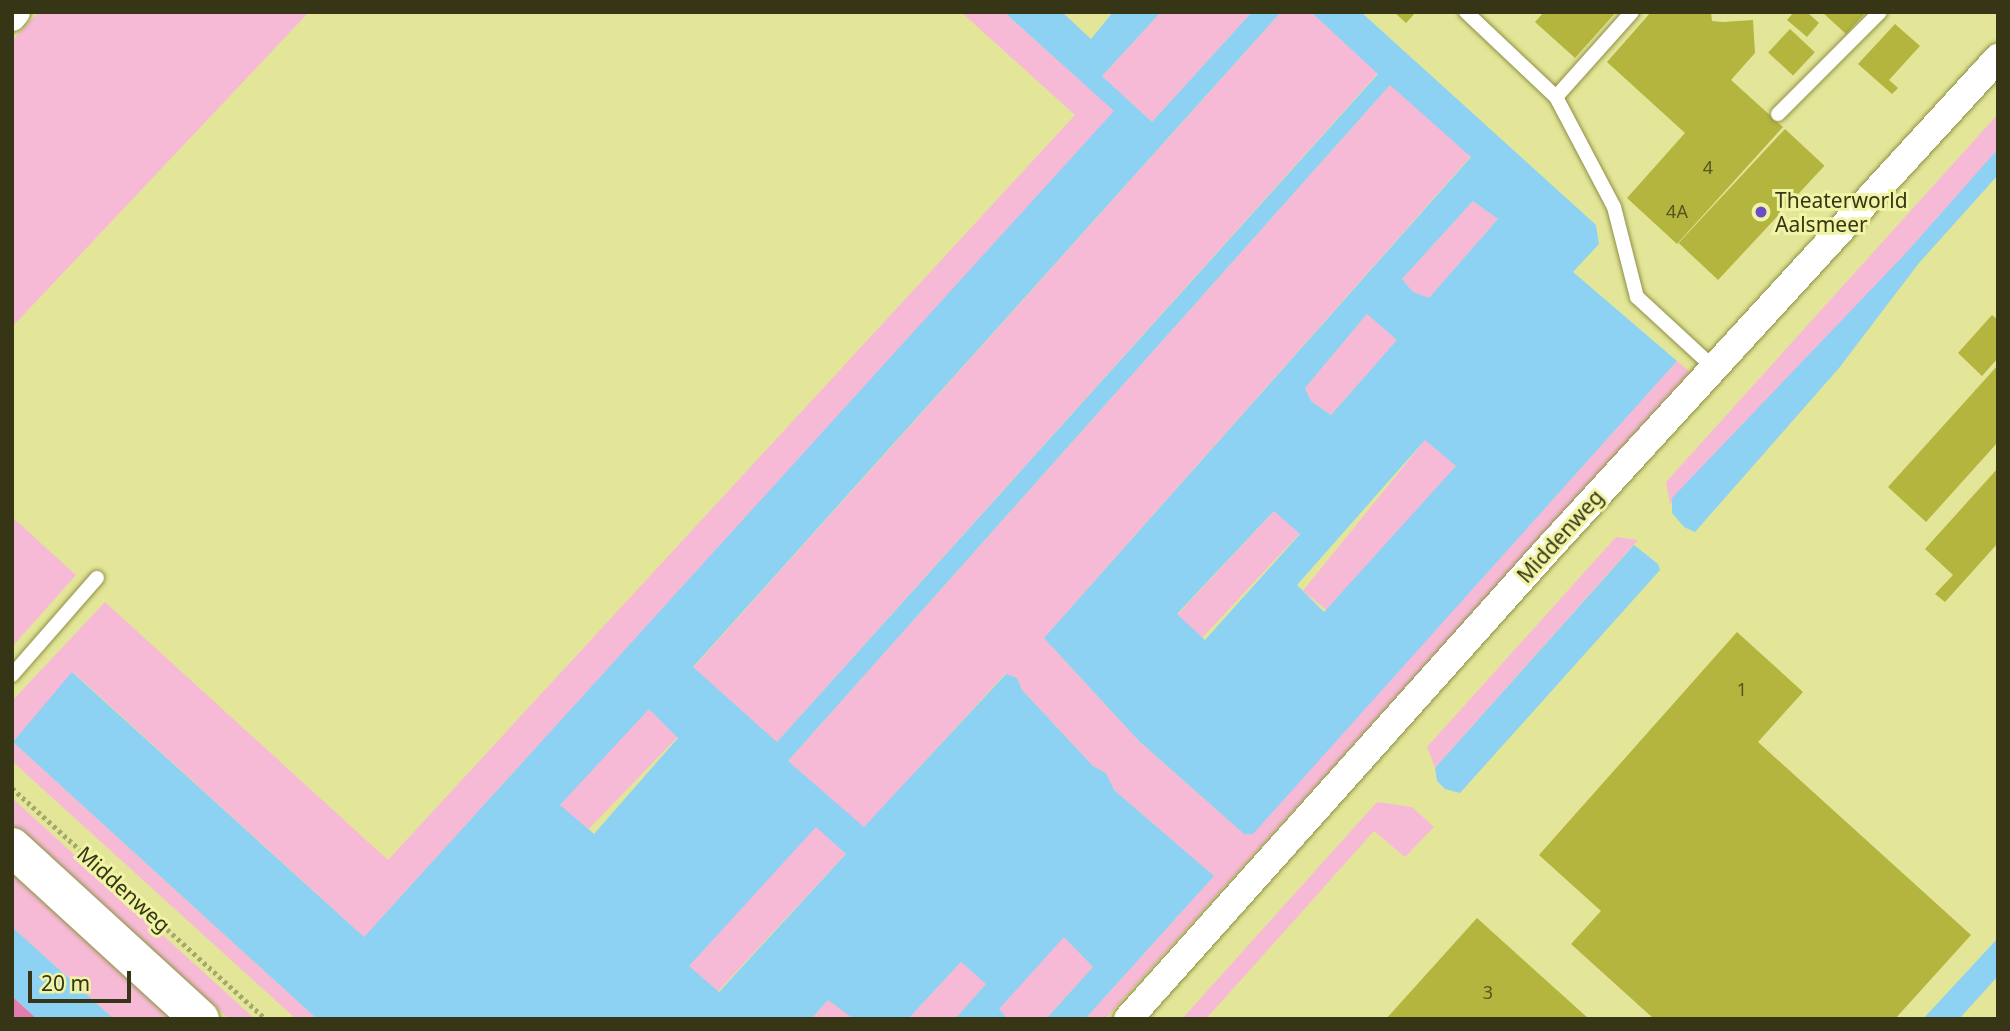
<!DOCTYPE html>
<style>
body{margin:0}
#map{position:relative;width:2010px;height:1031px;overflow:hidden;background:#e3e698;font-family:"Noto Sans",sans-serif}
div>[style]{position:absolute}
.green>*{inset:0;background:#f7bad6;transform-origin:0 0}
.forest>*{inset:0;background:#e37caf}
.water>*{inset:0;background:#8dd1f3}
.building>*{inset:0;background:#b3b53e;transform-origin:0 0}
.path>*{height:4.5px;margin-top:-2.25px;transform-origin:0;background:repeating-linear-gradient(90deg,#a6a86a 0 3.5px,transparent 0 7px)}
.roads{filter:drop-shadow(0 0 2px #8e9044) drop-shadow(0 0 2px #8e9044)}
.lane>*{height:14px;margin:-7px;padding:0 7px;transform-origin:7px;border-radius:7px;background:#fff}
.street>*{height:28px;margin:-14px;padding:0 14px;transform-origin:14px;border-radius:14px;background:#fff}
.secondary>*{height:38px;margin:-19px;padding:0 19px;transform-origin:19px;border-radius:19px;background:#fff}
.dots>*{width:19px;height:19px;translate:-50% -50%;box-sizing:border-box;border:4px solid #f0f4a5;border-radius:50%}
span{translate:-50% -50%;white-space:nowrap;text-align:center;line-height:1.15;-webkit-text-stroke:6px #f0f4a5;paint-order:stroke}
.number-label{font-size:18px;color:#555620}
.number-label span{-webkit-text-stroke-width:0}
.poi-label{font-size:21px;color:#363616}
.left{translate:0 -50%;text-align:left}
.street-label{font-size:21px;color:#363616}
.frame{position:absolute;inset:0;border:14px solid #363616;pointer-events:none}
.scale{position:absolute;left:28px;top:971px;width:103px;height:32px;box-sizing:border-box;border:4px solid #363616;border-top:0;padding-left:9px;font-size:21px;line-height:24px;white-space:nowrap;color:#363616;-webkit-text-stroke:5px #f0f4a5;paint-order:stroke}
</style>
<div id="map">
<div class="green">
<div style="clip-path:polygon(39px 12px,309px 12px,12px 327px,12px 41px)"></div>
<div style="clip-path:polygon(961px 12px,1004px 12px,1115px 111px,364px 937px,73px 672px,13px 742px,317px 1019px,296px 1019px,12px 761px,12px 701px,105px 602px,388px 860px,1075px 115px)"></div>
<div style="clip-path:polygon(1161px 12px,1252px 12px,1152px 122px,1102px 76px)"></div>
<div style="clip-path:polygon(1281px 12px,1311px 12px,1378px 73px,777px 742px,693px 668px)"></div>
<div style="clip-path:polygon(1391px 84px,1471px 156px,1044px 638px,1139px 741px,1244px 834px,1253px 833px,1677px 361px,1690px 372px,1105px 1019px,1085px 1019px,1214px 876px,1114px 790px,1106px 773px,1093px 766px,1022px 690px,1017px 678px,1005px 674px,864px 828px,788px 761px)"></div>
<div style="clip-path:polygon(1998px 114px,1998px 149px,1931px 227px,1670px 504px,1666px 482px)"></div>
<div style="clip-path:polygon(1473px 201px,1498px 219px,1429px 299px,1413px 292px,1402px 279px)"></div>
<div style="clip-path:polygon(1368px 313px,1398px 339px,1331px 415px,1311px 401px,1305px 388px)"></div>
<div style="left:1425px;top:440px;width:40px;height:194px;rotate:39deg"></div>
<div style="left:1275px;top:510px;width:34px;height:144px;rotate:43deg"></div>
<div style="clip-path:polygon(12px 517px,76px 575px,12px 647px)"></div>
<div style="clip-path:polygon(1616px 537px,1638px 540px,1435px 768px,1427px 747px)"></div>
<div style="left:649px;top:709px;width:40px;height:131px;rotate:44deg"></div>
<div style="clip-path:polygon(12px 798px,255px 1019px,229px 1019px,12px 823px)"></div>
<div style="clip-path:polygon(1377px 802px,1412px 807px,1434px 827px,1405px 857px,1374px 831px,1206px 1019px,1182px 1019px)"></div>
<div style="left:816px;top:826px;width:41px;height:189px;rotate:43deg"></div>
<div style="clip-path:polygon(12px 868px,179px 1019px,114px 1019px,12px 927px)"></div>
<div style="clip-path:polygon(1064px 936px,1093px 967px,1046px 1019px,1008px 1019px,998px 1009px)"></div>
<div style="clip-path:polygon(961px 962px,987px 984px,955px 1019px,908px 1019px)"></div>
<div style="clip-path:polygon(828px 1000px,835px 1002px,854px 1019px,811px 1019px)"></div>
</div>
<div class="forest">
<div style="clip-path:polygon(12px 996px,37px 1019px,12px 1019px)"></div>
</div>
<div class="water">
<div style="clip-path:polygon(evenodd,1004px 12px,1062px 12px,1091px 39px,1113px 12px,1161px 12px,1102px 76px,1152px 122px,1252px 12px,1281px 12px,693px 667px,777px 742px,1378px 74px,1311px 12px,1361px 12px,1596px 225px,1599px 244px,1573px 272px,1677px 361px,1253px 834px,1244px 834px,1139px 741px,1044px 638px,1471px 157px,1390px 85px,788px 761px,864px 827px,1006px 674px,1017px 678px,1022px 690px,1093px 766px,1106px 773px,1114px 790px,1214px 876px,1085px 1019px,1046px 1019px,1093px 967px,1064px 937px,999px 1009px,1008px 1019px,955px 1019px,986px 984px,961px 962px,908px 1019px,854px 1019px,828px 1000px,811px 1019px,317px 1019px,13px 742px,72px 672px,364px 937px,1114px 111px,1004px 12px,1473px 201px,1498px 219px,1429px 298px,1413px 292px,1402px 279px,1473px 201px,1004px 12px,1367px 314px,1397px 340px,1331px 415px,1311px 401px,1305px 388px,1367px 314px,1004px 12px,1425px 440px,1456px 466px,1324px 612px,1297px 585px,1425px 440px,1004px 12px,1274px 511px,1300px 534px,1205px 640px,1177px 614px,1274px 511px,1004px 12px,649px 709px,678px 738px,594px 834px,560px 805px,649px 709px,1004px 12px,816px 827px,846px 854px,719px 992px,689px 966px,816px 827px)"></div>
<div style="clip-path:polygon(1998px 149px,1998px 175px,1919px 263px,1839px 368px,1695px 532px,1684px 527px,1672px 513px,1672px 498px,1906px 253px)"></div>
<div style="clip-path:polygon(1634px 545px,1658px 564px,1660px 570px,1460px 793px,1445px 789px,1437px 781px,1435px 768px)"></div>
<div style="clip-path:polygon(12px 927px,114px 1019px,37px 1019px,12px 996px)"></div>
<div style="clip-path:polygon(1998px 938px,1998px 976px,1959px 1019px,1923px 1019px)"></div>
</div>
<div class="building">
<div style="clip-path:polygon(1394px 12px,1416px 12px,1406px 23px)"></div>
<div style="clip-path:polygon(1544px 12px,1616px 12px,1575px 58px,1535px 22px)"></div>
<div style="clip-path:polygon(1651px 12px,1711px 12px,1712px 21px,1723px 22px,1753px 20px,1755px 53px,1731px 80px,1783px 127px,1677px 244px,1627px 198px,1685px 133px,1607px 62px)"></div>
<div style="clip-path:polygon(1794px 12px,1807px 12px,1819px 23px,1807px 37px,1787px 20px)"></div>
<div style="clip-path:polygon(1822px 12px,1866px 12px,1846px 34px)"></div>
<div style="clip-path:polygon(1895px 24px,1920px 46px,1889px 80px,1898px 88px,1892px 94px,1858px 64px)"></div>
<div style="left:1790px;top:29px;width:34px;height:32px;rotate:43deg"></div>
<div style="left:1785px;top:129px;width:54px;height:156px;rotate:43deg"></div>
<div style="clip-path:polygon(1992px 315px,1998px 320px,1998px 358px,1982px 376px,1958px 353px)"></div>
<div style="clip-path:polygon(1998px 365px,1998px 442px,1926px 522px,1888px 487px)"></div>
<div style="clip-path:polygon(1998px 468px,1998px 543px,1945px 602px,1935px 594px,1953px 575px,1925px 549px)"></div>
<div style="clip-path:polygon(1737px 632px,1803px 692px,1758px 742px,1971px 935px,1895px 1019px,1654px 1019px,1571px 944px,1601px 911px,1539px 855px)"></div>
<div style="clip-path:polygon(1477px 918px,1589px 1019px,1386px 1019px)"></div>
</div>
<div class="path">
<div style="left:12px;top:788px;width:343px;rotate:42.3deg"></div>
</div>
<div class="roads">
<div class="lane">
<div style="left:1466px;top:12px;width:124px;rotate:43.4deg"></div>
<div style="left:1632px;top:12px;width:114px;rotate:131.8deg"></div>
<div style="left:1556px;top:97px;width:124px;rotate:62.2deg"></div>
<div style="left:1614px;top:207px;width:93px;rotate:75.7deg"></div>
<div style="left:1637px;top:297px;width:105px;rotate:42.7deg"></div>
<div style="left:1778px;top:114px;width:144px;rotate:-45deg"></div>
<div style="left:12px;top:675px;width:129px;rotate:-48.8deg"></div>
</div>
<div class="street">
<div style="left:12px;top:17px;width:6px;rotate:-51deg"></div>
<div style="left:1128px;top:1019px;width:632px;rotate:-48.21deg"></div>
<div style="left:1549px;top:548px;width:665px;rotate:-47.5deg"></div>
</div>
<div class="secondary">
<div style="left:12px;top:847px;width:255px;rotate:42.5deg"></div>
</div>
</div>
<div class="dots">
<div style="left:1761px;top:212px;background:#6b4dc6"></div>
</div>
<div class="number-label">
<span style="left:1708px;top:167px">4</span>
<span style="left:1677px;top:211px">4A</span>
<span style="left:1742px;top:689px">1</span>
<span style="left:1488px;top:992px">3</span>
</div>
<div class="poi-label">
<span class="left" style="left:1775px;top:212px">Theaterworld<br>Aalsmeer</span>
</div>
<div class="street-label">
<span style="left:1560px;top:536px;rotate:-48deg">Middenweg</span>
<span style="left:124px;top:889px;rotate:42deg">Middenweg</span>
</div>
<div class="frame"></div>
<div class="scale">20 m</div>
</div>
